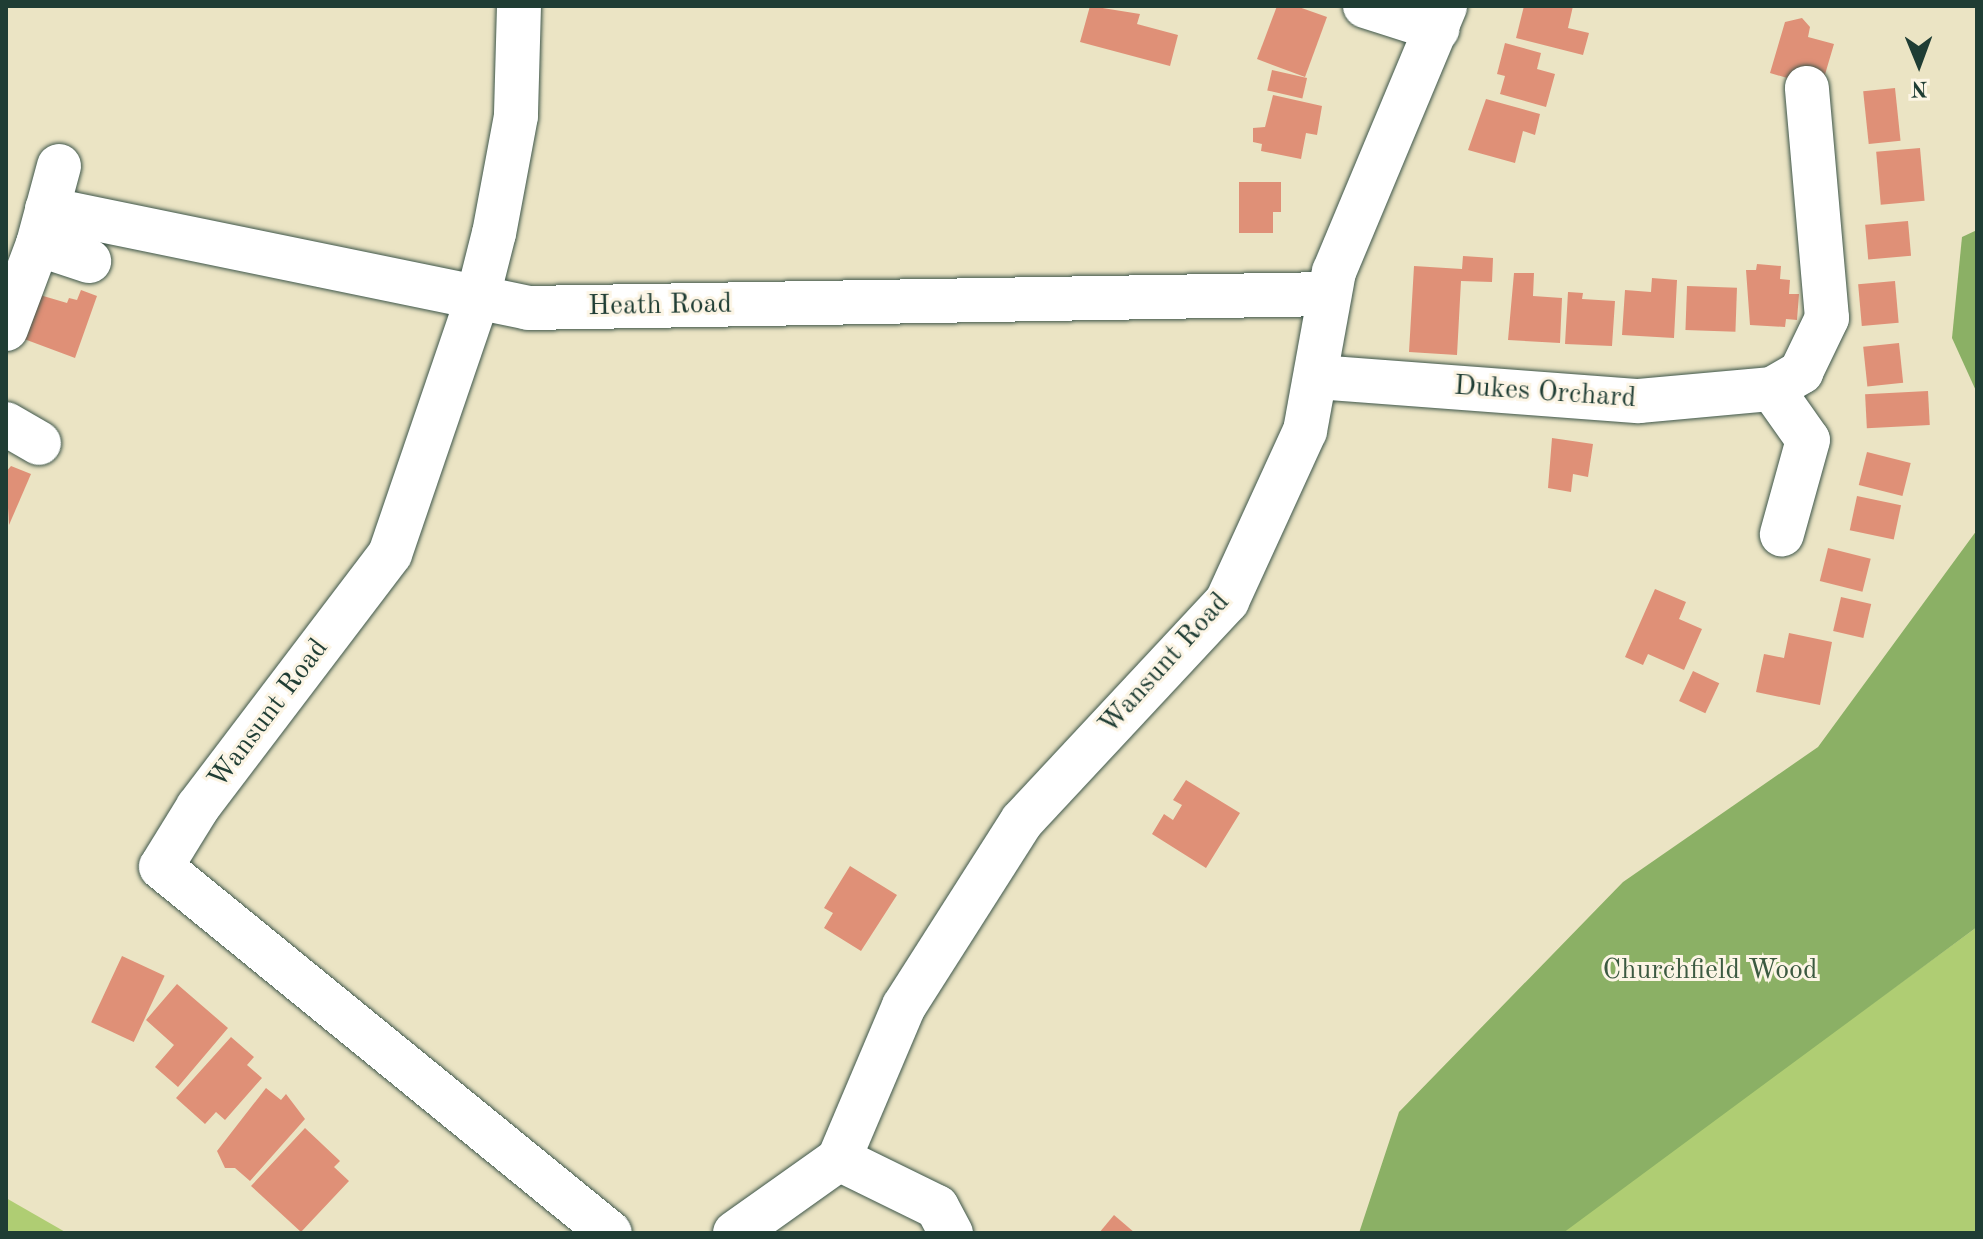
<!DOCTYPE html>
<style>
body{margin:0}
#map{position:relative;width:1983px;height:1239px;overflow:hidden;background:#ebe4c4;font-family:"Old Standard TT",serif}
div>[style]{position:absolute}
.green>*{inset:0;background:#afcd73}
.forest>*{inset:0;background:#8bb065}
.building>*{inset:0;background:#df9077;transform-origin:0 0}
.roads{filter:drop-shadow(0 0 2px #3e564a) drop-shadow(0 0 2px #3e564a)}
.minor>*{height:44px;margin:-22px;padding:0 22px;transform-origin:22px;border-radius:22px;background:#fff}
span{translate:-50% -50%;white-space:nowrap;text-align:center;line-height:1.15;-webkit-text-stroke:6px #fcf5e5;paint-order:stroke}
.street-label{font-size:28px;color:#1f3d34}
.park-label{font-size:28px;color:#3c5a41}
.frame{position:absolute;inset:0;border:8px solid #1f3d34;pointer-events:none}
.north{position:absolute;left:1879px;top:24px;width:80px;height:80px;-webkit-text-stroke:6px #fcf5e5;paint-order:stroke;rotate:179deg;font-size:22px;font-weight:700;line-height:32px;text-align:center;color:#1f3d34}
.north::after{content:'';display:block;margin:auto;width:28px;height:36px;background:#1f3d34;clip-path:polygon(50% 0,100% 100%,50% 72%,0 100%)}
</style>
<div id="map">
<div class="green">
<div style="clip-path:polygon(1977px 927px,1977px 1233px,1563px 1233px,1563px 1230px)"></div>
<div style="clip-path:polygon(6px 1198px,67px 1233px,6px 1233px)"></div>
</div>
<div class="forest">
<div style="clip-path:polygon(1977px 230px,1977px 393px,1952px 338px,1962px 237px)"></div>
<div style="clip-path:polygon(1977px 530px,1977px 927px,1563px 1233px,1359px 1233px,1399px 1112px,1623px 882px,1818px 747px)"></div>
</div>
<div class="building">
<div style="clip-path:polygon(1090px 6px,1140px 14px,1137px 24px,1178px 35px,1170px 66px,1080px 42px)"></div>
<div style="clip-path:polygon(1277px 6px,1296px 6px,1327px 17px,1305px 77px,1257px 59px)"></div>
<div style="clip-path:polygon(1524px 6px,1573px 6px,1568px 28px,1589px 33px,1583px 55px,1516px 38px)"></div>
<div style="clip-path:polygon(1802px 18px,1810px 27px,1808px 37px,1834px 44px,1821px 88px,1770px 73px,1785px 22px)"></div>
<div style="clip-path:polygon(1505px 43px,1541px 53px,1537px 69px,1555px 74px,1546px 107px,1500px 94px,1505px 76px,1497px 74px)"></div>
<div style="left:1272px;top:70px;width:36px;height:21px;rotate:13deg"></div>
<div style="left:1895px;top:88px;width:53px;height:32px;rotate:84deg"></div>
<div style="clip-path:polygon(1273px 95px,1322px 106px,1317px 135px,1306px 133px,1301px 159px,1261px 151px,1262px 144px,1253px 142px,1253px 128px,1265px 127px)"></div>
<div style="clip-path:polygon(1486px 99px,1540px 114px,1535px 135px,1523px 131px,1515px 163px,1468px 150px)"></div>
<div style="left:1920px;top:148px;width:53px;height:44px;rotate:85deg"></div>
<div style="clip-path:polygon(1239px 182px,1281px 182px,1281px 212px,1273px 212px,1273px 233px,1239px 233px)"></div>
<div style="left:1908px;top:221px;width:35px;height:43px;rotate:85deg"></div>
<div style="clip-path:polygon(1463px 256px,1493px 258px,1492px 282px,1461px 281px,1457px 355px,1409px 352px,1414px 266px,1462px 269px)"></div>
<div style="clip-path:polygon(1757px 264px,1781px 266px,1780px 279px,1790px 280px,1789px 294px,1799px 294px,1797px 320px,1786px 319px,1785px 327px,1750px 325px,1746px 270px,1756px 270px)"></div>
<div style="clip-path:polygon(1514px 273px,1534px 273px,1533px 296px,1562px 298px,1560px 343px,1508px 340px)"></div>
<div style="clip-path:polygon(1652px 278px,1677px 280px,1674px 338px,1622px 335px,1625px 290px,1651px 292px)"></div>
<div style="left:1895px;top:281px;width:42px;height:37px;rotate:85deg"></div>
<div style="left:1687px;top:286px;width:50px;height:44px;rotate:2deg"></div>
<div style="clip-path:polygon(23px 290px,67px 303px,69px 298px,77px 300px,81px 290px,97px 296px,75px 358px,8px 333px)"></div>
<div style="clip-path:polygon(1568px 292px,1583px 293px,1582px 299px,1615px 301px,1612px 346px,1565px 344px)"></div>
<div style="left:1899px;top:343px;width:40px;height:36px;rotate:84deg"></div>
<div style="left:1928px;top:391px;width:34px;height:63px;rotate:87deg"></div>
<div style="clip-path:polygon(1552px 438px,1593px 444px,1588px 477px,1573px 474px,1571px 492px,1548px 488px)"></div>
<div style="left:1867px;top:452px;width:45px;height:34px;rotate:14deg"></div>
<div style="clip-path:polygon(11px 466px,31px 474px,9px 525px,6px 472px)"></div>
<div style="left:1857px;top:496px;width:45px;height:35px;rotate:12deg"></div>
<div style="left:1828px;top:548px;width:44px;height:34px;rotate:14deg"></div>
<div style="clip-path:polygon(1655px 589px,1686px 602px,1679px 619px,1702px 629px,1684px 670px,1648px 654px,1643px 665px,1625px 657px)"></div>
<div style="left:1841px;top:597px;width:31px;height:35px;rotate:13deg"></div>
<div style="clip-path:polygon(1789px 633px,1832px 642px,1820px 705px,1756px 692px,1764px 654px,1784px 658px)"></div>
<div style="left:1693px;top:671px;width:29px;height:33px;rotate:25deg"></div>
<div style="clip-path:polygon(1186px 780px,1240px 813px,1206px 868px,1152px 834px,1164px 814px,1173px 820px,1182px 805px,1173px 800px)"></div>
<div style="clip-path:polygon(850px 866px,897px 895px,861px 951px,824px 928px,833px 913px,824px 908px)"></div>
<div style="left:122px;top:956px;width:47px;height:73px;rotate:25deg"></div>
<div style="clip-path:polygon(177px 984px,228px 1028px,178px 1087px,155px 1067px,174px 1045px,146px 1020px)"></div>
<div style="clip-path:polygon(231px 1037px,254px 1057px,247px 1065px,262px 1078px,225px 1120px,216px 1112px,205px 1124px,176px 1098px)"></div>
<div style="clip-path:polygon(266px 1088px,281px 1100px,286px 1094px,305px 1119px,250px 1181px,235px 1168px,225px 1168px,217px 1151px)"></div>
<div style="clip-path:polygon(305px 1128px,340px 1161px,334px 1167px,349px 1181px,301px 1232px,251px 1186px)"></div>
<div style="clip-path:polygon(1114px 1215px,1135px 1233px,1099px 1233px)"></div>
</div>
<div class="roads">
<div class="minor">
<div style="left:519px;top:6px;width:110px;rotate:91.6deg"></div>
<div style="left:516px;top:116px;width:119px;rotate:100.6deg"></div>
<div style="left:494px;top:233px;width:69px;rotate:104.2deg"></div>
<div style="left:477px;top:300px;width:268px;rotate:108.9deg"></div>
<div style="left:390px;top:554px;width:318px;rotate:127.2deg"></div>
<div style="left:198px;top:807px;width:70px;rotate:121.7deg"></div>
<div style="left:161px;top:867px;width:579px;rotate:39.19deg"></div>
<div style="left:1365px;top:6px;width:76px;rotate:17.7deg"></div>
<div style="left:59px;top:166px;width:81px;rotate:105.1deg"></div>
<div style="left:38px;top:244px;width:54px;rotate:18.4deg"></div>
<div style="left:47px;top:209px;width:491px;rotate:11.6deg"></div>
<div style="left:528px;top:308px;width:799px;rotate:-1deg"></div>
<div style="left:6px;top:329px;width:91px;rotate:-69.4deg"></div>
<div style="left:1317px;top:377px;width:323px;rotate:4.3deg"></div>
<div style="left:1639px;top:401px;width:134px;rotate:-5.2deg"></div>
<div style="left:1772px;top:389px;width:34px;rotate:-30deg"></div>
<div style="left:1801px;top:372px;width:60px;rotate:-64.3deg"></div>
<div style="left:1827px;top:318px;width:231px;rotate:-95deg"></div>
<div style="left:1772px;top:389px;width:62px;rotate:54.8deg"></div>
<div style="left:1808px;top:440px;width:98px;rotate:105.5deg"></div>
<div style="left:6px;top:424px;width:38px;rotate:30deg"></div>
<div style="left:839px;top:1159px;width:109px;rotate:26.1deg"></div>
<div style="left:937px;top:1207px;width:30px;rotate:62deg"></div>
<div style="left:735px;top:1233px;width:128px;rotate:-35.4deg"></div>
<div style="left:839px;top:1159px;width:166px;rotate:-67deg"></div>
<div style="left:904px;top:1006px;width:219px;rotate:-57.5deg"></div>
<div style="left:1022px;top:821px;width:301px;rotate:-47deg"></div>
<div style="left:1227px;top:601px;width:187px;rotate:-65.4deg"></div>
<div style="left:1305px;top:431px;width:162px;rotate:-79.7deg"></div>
<div style="left:1334px;top:272px;width:288px;rotate:-67.3deg"></div>
</div>
</div>
<div class="street-label">
<span style="left:660px;top:306px;rotate:-1deg">Heath Road</span>
<span style="left:1545px;top:393px;rotate:4deg">Dukes Orchard</span>
<span style="left:1165px;top:664px;rotate:-48deg">Wansunt Road</span>
<span style="left:269px;top:714px;rotate:-53deg">Wansunt Road</span>
</div>
<div class="park-label">
<span style="left:1710px;top:971px">Churchfield Wood</span>
</div>
<div class="frame"></div>
<div class="north">N</div>
</div>
